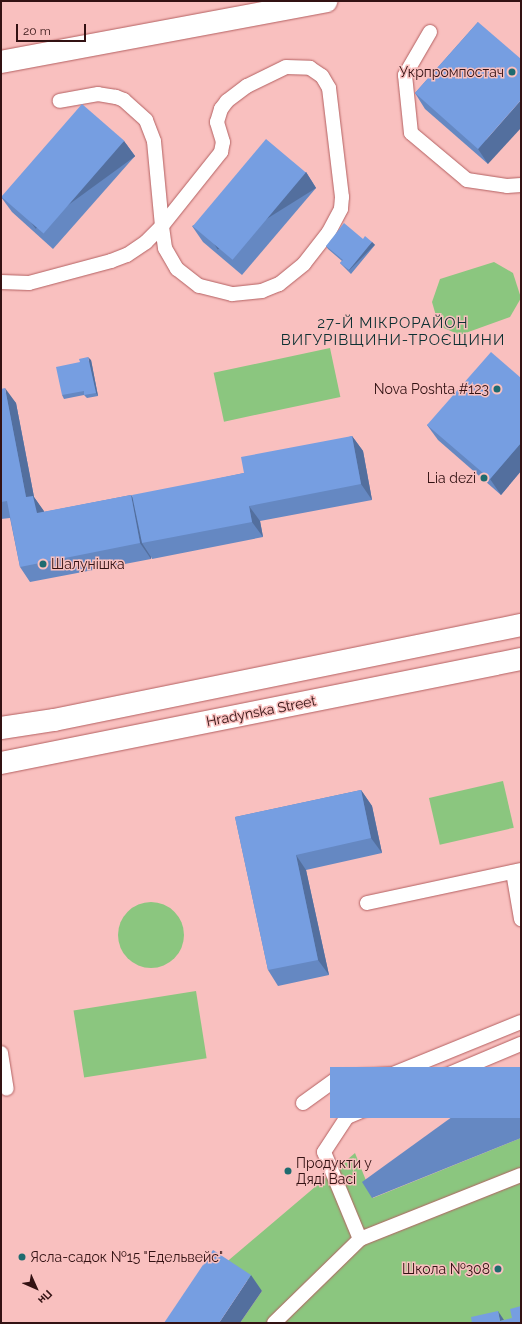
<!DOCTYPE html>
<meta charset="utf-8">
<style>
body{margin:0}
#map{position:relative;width:522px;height:1324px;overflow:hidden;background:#f9c0bf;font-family:Raleway,sans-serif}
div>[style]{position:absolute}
.green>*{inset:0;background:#8bc67f;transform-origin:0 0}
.round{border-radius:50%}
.roads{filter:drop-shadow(0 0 1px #b46061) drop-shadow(0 0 1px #b46061)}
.lane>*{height:14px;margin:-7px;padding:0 7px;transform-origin:7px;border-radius:7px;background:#fff}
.street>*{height:22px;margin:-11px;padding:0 11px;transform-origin:11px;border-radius:11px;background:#fff}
.secondary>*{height:22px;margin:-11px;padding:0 11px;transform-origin:11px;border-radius:11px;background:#fff}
.wall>*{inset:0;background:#6588c2}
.shaded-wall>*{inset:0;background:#536f9e;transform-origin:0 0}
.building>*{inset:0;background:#769ee1;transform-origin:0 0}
.dots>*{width:11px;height:11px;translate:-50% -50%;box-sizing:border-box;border:2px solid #f9c0bf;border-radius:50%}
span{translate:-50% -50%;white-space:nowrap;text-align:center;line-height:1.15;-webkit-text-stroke:3px #f9c0bf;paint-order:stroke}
.poi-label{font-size:14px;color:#331213}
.right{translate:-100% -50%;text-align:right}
.left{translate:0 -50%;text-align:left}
.street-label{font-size:14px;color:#331213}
.neighbourhood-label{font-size:15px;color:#0d3032;letter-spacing:1px}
.frame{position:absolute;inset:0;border:2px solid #331213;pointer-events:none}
.north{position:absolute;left:16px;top:1268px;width:40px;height:40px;-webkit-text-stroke:3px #f9c0bf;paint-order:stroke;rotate:135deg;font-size:11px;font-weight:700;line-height:16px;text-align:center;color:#331213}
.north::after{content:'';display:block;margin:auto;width:14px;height:18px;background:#331213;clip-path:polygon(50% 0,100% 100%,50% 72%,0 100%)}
.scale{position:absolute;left:16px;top:24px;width:70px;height:18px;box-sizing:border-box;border:2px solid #331213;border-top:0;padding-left:5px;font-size:12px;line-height:14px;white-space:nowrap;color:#331213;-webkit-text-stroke:3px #f9c0bf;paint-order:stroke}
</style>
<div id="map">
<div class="green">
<div style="clip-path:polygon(494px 262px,513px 273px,521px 298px,510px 317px,460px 335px,439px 326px,432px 302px,440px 279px)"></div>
<div style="left:330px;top:348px;width:50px;height:119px;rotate:78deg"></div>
<div style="left:503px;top:781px;width:48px;height:76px;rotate:77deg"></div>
<div class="round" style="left:118px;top:902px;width:66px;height:66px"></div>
<div style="left:196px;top:991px;width:68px;height:124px;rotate:81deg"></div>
<div style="clip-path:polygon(521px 1138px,521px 1323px,240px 1323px,262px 1291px,223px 1265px,355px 1153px,373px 1198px)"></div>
</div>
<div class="roads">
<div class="lane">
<div style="left:430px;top:32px;width:50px;rotate:120.2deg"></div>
<div style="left:405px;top:75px;width:58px;rotate:84.1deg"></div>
<div style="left:411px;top:133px;width:73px;rotate:40deg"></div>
<div style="left:467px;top:180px;width:40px;rotate:8.5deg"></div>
<div style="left:507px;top:186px;width:14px;rotate:-4deg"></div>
<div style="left:1px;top:282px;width:28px;rotate:2deg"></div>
<div style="left:29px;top:283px;width:85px;rotate:-15deg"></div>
<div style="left:111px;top:261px;width:17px;rotate:-21deg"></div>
<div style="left:127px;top:255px;width:23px;rotate:-34deg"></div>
<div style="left:146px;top:242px;width:23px;rotate:-45deg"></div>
<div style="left:162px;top:226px;width:95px;rotate:-51.4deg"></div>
<div style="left:221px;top:152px;width:10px;rotate:-79deg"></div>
<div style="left:223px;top:142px;width:21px;rotate:-107deg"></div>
<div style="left:217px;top:122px;width:14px;rotate:-73deg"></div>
<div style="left:221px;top:109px;width:10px;rotate:-53deg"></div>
<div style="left:227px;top:101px;width:25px;rotate:-37deg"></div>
<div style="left:247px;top:86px;width:43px;rotate:-26deg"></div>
<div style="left:286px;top:67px;width:24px;rotate:2deg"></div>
<div style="left:310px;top:68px;width:14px;rotate:34deg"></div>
<div style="left:322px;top:76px;width:14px;rotate:60deg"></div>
<div style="left:329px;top:88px;width:110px;rotate:83.2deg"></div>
<div style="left:342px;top:197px;width:12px;rotate:95deg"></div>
<div style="left:341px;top:209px;width:27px;rotate:118deg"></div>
<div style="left:328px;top:233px;width:39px;rotate:128deg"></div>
<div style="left:304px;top:264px;width:32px;rotate:141deg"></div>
<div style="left:279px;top:284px;width:18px;rotate:158deg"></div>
<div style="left:262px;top:291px;width:30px;rotate:174deg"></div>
<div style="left:232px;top:294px;width:34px;rotate:-166deg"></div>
<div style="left:199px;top:286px;width:28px;rotate:-142deg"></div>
<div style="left:177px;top:269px;width:24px;rotate:-120deg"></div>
<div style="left:165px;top:248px;width:22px;rotate:-98deg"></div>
<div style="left:162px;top:226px;width:85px;rotate:-95.4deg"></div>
<div style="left:154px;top:141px;width:22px;rotate:-111deg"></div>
<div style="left:146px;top:120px;width:30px;rotate:-138deg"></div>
<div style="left:124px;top:100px;width:9px;rotate:-159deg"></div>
<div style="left:116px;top:97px;width:18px;rotate:-171deg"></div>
<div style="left:98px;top:94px;width:39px;rotate:170deg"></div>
<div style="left:513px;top:872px;width:48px;rotate:80.3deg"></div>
<div style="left:367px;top:903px;width:157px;rotate:-12.1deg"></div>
<div style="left:1px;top:1053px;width:36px;rotate:81deg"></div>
<div style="left:303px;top:1103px;width:44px;rotate:-35.8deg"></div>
<div style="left:339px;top:1077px;width:54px;rotate:-3.2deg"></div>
<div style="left:393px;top:1074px;width:138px;rotate:-22.1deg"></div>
<div style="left:360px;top:1239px;width:94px;rotate:-112.5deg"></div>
<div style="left:324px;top:1152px;width:42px;rotate:-56.7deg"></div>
<div style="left:347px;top:1117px;width:189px;rotate:-22.8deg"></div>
<div style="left:274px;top:1323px;width:120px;rotate:-44.3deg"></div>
<div style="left:360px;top:1239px;width:173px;rotate:-21.7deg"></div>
</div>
<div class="street">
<div style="left:1px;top:62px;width:331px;rotate:-10.6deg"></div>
</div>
<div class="secondary">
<div style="left:1px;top:728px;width:54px;rotate:-8.6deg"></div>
<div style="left:54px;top:720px;width:477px;rotate:-11.5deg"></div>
<div style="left:1px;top:763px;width:530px;rotate:-11.31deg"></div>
</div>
</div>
<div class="wall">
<div style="clip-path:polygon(478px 22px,488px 164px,425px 109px,415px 93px)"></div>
<div style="clip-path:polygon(124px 141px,135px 156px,53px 249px,12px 212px,1px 197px)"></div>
<div style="clip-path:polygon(306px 172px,316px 188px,242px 275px,203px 242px,192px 226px)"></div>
<div style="clip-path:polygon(363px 239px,372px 242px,375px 245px,351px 274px,340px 263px,342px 261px,328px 249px,326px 246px)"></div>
<div style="clip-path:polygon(91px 360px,98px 396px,87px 398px,84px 395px,64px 399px,62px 395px)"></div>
<div style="clip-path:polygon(521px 378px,521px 471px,501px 495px,438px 440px,427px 425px)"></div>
<div style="clip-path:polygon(1px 389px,16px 403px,34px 497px,44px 512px,131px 495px,133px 497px,244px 473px,352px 436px,363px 451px,372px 500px,260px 521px,263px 537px,152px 559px,151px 557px,151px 559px,30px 582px,20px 567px,10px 518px,1px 519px)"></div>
<div style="clip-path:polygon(361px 790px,372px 806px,382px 853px,306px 870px,329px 975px,278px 986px,268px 970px,235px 817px)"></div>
<div style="clip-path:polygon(521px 1067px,521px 1138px,372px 1198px,362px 1182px)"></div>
</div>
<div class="shaded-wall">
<div style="clip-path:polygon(521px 100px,521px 128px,488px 164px,478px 149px)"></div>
<div style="left:124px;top:141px;width:19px;height:123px;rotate:54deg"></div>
<div style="left:306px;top:172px;width:19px;height:116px;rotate:58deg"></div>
<div style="left:372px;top:242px;width:4px;height:36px;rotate:45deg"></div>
<div style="clip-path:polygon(88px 357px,91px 360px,98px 396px,96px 393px)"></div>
<div style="clip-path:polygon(5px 388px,16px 403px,34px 497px,44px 511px,47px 529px,26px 497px)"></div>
<div style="clip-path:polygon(352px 436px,363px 451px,372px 500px,361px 484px)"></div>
<div style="clip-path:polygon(521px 443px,521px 471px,501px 495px,490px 479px)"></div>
<div style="clip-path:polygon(131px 495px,142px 510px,142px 543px,151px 557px,151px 559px,140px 543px)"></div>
<div style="clip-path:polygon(249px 506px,260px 521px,263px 537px,252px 522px)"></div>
<div style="clip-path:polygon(361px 790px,372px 806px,382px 853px,371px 838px)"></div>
<div style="clip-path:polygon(296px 855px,306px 870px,329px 975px,318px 960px)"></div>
<div style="clip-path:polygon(251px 1275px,262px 1291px,240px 1323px,219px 1323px)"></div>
<div style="clip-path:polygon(498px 1311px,504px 1320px,500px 1321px)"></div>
</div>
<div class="building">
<div style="clip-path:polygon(478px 22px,521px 59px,521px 100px,478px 149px,415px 93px)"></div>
<div style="left:82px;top:104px;width:56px;height:123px;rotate:41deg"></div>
<div style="left:266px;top:139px;width:52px;height:114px;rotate:40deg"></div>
<div style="clip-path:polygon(344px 223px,363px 239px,365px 236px,372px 242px,349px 270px,340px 263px,343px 260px,326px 246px)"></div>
<div style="clip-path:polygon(491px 352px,521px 378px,521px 443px,490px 479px,427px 425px)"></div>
<div style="clip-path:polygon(88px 357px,96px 393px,84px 395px,84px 391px,62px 395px,56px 367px,80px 362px,79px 359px)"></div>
<div style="clip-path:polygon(5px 388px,26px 497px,33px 496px,37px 513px,131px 495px,140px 543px,20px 567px,7px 501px,1px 502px,1px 389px)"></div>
<div style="clip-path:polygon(352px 436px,361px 484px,249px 506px,252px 522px,142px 543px,132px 495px,244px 473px,241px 457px)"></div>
<div style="clip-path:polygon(361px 790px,371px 838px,296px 855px,318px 960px,268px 970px,235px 817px)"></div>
<div style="left:521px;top:1067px;width:51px;height:191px;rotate:90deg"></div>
<div style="clip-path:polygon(213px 1250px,251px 1275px,219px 1323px,164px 1323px)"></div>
<div style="clip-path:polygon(521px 1306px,521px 1323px,472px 1323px,471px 1317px,498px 1311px,500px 1321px,512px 1318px,510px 1309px)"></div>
</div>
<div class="dots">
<div style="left:512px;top:72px;background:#1f6b6f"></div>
<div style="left:497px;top:389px;background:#1f6b6f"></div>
<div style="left:484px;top:478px;background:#1f6b6f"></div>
<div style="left:43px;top:564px;background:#1f6b6f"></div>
<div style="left:288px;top:1171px;background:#1f6b6f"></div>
<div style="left:22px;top:1257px;background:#1f6b6f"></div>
<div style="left:498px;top:1269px;background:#1f6b6f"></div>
</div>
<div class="poi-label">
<span class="right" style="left:504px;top:72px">Укрпромпостач</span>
<span class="right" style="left:489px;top:389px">Nova Poshta #123</span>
<span class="right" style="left:476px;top:478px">Lia dezi</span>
<span class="left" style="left:51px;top:564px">Шалунішка</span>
<span class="left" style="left:296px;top:1171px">Продукти у<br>Дяді Васі</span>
<span class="left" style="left:30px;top:1257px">Ясла-садок №15 "Едельвейс"</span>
<span class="right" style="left:490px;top:1269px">Школа №308</span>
</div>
<div class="street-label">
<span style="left:261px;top:711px;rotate:-11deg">Hradynska Street</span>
</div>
<div class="neighbourhood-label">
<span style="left:393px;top:332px">27-Й МІКРОРАЙОН<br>ВИГУРІВЩИНИ-ТРОЄЩИНИ</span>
</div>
<div class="frame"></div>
<div class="north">Пн</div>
<div class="scale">20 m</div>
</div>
